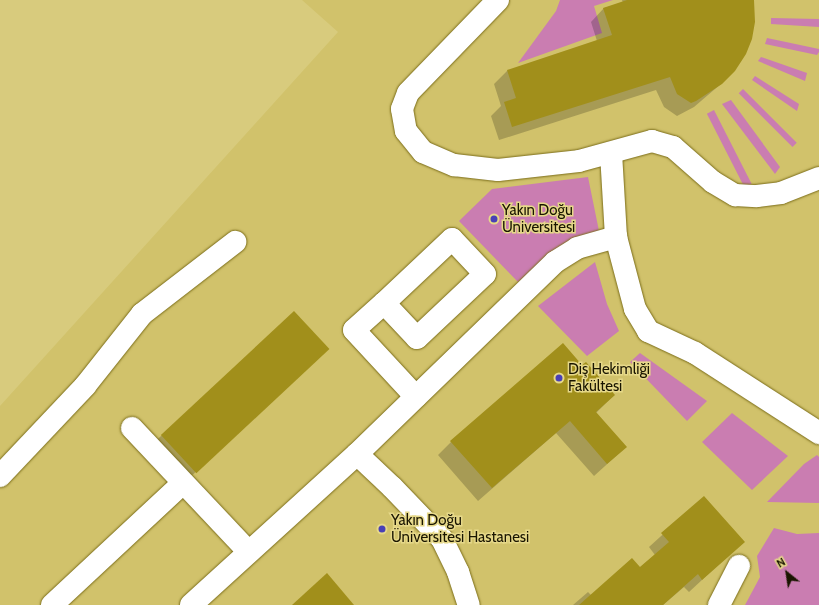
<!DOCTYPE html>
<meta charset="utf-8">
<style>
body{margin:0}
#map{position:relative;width:819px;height:605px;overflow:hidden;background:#d8cb7d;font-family:Cabin,sans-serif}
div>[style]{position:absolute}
.built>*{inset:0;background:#d1c26b}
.green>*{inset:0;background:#ca7db1;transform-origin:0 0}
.shadow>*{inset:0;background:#0003;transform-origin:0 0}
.building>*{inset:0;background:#a18f1b;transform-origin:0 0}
.roads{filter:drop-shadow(0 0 1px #7b6d1a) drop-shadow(0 0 1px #7b6d1a)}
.minor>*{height:22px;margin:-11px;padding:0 11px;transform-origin:11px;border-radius:11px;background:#fff}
.dots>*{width:11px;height:11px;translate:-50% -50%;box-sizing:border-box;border:2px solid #e6d889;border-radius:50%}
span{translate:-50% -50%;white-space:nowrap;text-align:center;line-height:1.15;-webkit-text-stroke:3px #e6d889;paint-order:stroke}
.poi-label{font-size:15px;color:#191500}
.left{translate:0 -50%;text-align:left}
.north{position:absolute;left:767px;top:553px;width:40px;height:40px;-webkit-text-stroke:3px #e6d889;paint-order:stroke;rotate:330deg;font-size:11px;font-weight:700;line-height:16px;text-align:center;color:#191500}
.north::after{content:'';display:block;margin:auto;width:14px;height:18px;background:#191500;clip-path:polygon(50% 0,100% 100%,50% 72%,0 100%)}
</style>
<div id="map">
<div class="built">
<div style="clip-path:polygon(302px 0,819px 0,819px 605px,0 605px,0 406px,338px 32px)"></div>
</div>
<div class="green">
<div style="clip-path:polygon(560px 0,613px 0,594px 6px,602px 33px,518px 63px,556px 11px)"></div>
<div style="clip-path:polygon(771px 18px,819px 19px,819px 27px,771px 24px)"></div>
<div style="clip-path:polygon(767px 38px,819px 49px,819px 52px,817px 55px,765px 44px)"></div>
<div style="clip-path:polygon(761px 57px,807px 73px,805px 81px,758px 61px)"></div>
<div style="clip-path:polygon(755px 76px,799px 104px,797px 111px,752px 80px)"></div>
<div style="left:743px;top:89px;width:76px;height:6px;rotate:45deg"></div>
<div style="clip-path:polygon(731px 100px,780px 167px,775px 174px,722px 104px)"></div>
<div style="left:714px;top:110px;width:83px;height:8px;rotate:63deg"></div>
<div style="clip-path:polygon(588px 177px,599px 231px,548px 256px,518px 282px,459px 221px,492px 189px)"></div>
<div style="clip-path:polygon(595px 262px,607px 304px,619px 331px,587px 356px,538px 306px)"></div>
<div style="clip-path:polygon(640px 353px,707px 401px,687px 421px,630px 362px)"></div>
<div style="clip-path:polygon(732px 413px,788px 456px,752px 490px,702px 442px)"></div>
<div style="clip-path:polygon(817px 455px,819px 457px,819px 503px,767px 502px,804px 464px)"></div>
<div style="clip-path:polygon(774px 528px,797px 534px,819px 533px,819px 605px,745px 605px,760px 577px,757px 556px)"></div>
</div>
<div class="shadow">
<div style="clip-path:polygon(622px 0,753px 0,722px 83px,694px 107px,677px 116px,664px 107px,656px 90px,499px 140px,491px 116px,501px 106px,494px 84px,507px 71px,597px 41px,591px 22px,604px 8px,623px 3px)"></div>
<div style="left:294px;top:312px;width:50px;height:206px;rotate:47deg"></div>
<div style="clip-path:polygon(582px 366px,614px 395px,596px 413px,626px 447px,594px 476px,556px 433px,478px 501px,438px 455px,451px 442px)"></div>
<div style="clip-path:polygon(704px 497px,743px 542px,689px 592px,684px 587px,663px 605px,573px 605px,588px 592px,591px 595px,639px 568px,655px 555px,649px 547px)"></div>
</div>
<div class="building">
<div style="clip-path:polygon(627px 0,754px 0,755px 22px,752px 39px,746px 54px,735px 71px,722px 84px,696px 101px,691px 103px,677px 94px,670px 77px,512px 127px,504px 102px,516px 98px,507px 70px,612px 35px,603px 8px)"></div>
<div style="left:294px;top:311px;width:52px;height:182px;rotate:47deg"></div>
<div style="clip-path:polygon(563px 343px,582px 365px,586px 362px,615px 395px,596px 412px,627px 447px,607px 464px,570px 421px,492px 488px,450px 441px)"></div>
<div style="clip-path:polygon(704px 496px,745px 542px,702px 580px,698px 574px,663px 605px,579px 605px,632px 558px,640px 567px,669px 542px,661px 533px)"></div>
<div style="clip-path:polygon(327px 573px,354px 605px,292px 605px)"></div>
</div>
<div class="roads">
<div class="minor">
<div style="left:498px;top:0;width:129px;rotate:134.1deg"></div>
<div style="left:408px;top:93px;width:17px;rotate:111deg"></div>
<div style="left:402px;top:109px;width:22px;rotate:80deg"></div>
<div style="left:406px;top:131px;width:27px;rotate:51deg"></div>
<div style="left:423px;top:152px;width:34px;rotate:23deg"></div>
<div style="left:454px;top:165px;width:44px;rotate:6.5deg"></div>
<div style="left:498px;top:170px;width:81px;rotate:-6.3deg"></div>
<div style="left:579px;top:161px;width:76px;rotate:-15.3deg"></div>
<div style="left:652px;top:141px;width:22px;rotate:16deg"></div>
<div style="left:673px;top:147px;width:53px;rotate:41.2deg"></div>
<div style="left:713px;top:182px;width:26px;rotate:31deg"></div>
<div style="left:735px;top:195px;width:22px;rotate:3deg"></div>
<div style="left:757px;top:196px;width:24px;rotate:-7deg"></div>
<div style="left:781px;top:193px;width:41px;rotate:-21.5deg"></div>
<div style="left:611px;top:153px;width:84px;rotate:86.6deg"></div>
<div style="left:616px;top:237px;width:74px;rotate:75.2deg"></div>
<div style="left:635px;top:309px;width:26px;rotate:59deg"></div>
<div style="left:648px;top:331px;width:52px;rotate:25.1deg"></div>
<div style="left:695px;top:353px;width:148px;rotate:32.8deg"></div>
<div style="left:384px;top:303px;width:48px;rotate:46.7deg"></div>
<div style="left:417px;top:338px;width:93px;rotate:-43.3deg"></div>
<div style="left:485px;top:274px;width:48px;rotate:-133.3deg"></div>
<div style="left:452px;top:239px;width:93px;rotate:136.7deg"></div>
<div style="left:384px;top:303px;width:40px;rotate:138deg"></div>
<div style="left:354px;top:330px;width:91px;rotate:47.2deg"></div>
<div style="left:132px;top:428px;width:170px;rotate:46.7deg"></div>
<div style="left:357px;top:454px;width:48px;rotate:43.3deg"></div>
<div style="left:392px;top:487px;width:72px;rotate:46.1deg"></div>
<div style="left:442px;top:539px;width:37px;rotate:64deg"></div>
<div style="left:458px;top:572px;width:35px;rotate:72deg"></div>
<div style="left:0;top:476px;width:124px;rotate:-46.6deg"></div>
<div style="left:85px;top:386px;width:92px;rotate:-51.6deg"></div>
<div style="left:142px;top:314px;width:118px;rotate:-37.7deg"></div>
<div style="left:52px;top:605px;width:179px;rotate:-43deg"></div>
<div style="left:191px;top:605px;width:224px;rotate:-42.3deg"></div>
<div style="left:357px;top:454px;width:276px;rotate:-44.1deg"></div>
<div style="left:555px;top:262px;width:26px;rotate:-32deg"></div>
<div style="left:577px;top:248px;width:41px;rotate:-15.8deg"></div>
<div style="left:719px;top:605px;width:44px;rotate:-62.9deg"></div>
</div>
</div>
<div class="dots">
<div style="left:494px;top:219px;background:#4940b6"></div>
<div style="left:559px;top:378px;background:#4940b6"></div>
<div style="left:382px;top:529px;background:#4940b6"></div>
</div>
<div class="poi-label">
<span class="left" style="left:502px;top:219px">Yakın Doğu<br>Üniversitesi</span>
<span class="left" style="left:568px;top:378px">Diş Hekimliği<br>Fakültesi</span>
<span class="left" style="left:391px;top:529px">Yakın Doğu<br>Üniversitesi Hastanesi</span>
</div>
<div class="north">N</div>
</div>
